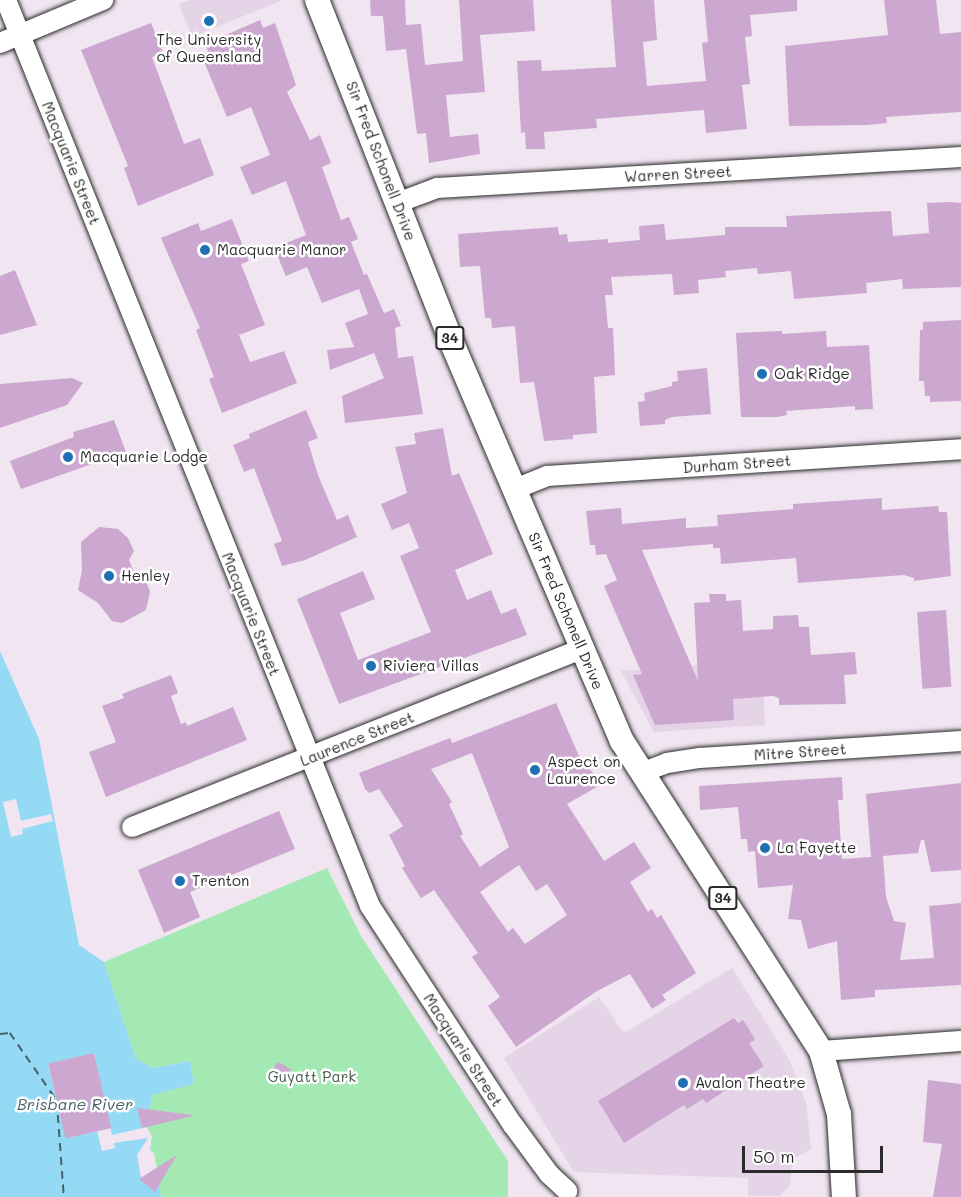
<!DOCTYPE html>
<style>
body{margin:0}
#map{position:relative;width:961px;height:1197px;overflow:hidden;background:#f0e5f1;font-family:Mali,sans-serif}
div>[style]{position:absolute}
.built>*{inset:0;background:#e5d3e7}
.green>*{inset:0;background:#a4e8b3}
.water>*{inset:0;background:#94daf5}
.pier>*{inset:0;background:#f0e5f1}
.ferry>*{height:1.5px;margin-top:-0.75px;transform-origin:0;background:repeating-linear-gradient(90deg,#4a6068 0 8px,transparent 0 14px)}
.building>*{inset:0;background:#cca8d1;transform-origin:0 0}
.roads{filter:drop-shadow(0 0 2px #2b2b2b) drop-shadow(0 0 2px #2b2b2b)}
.minor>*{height:20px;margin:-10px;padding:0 10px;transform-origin:10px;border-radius:10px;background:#fff}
.major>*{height:24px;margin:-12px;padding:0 12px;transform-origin:12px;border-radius:12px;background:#fff}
.dots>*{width:16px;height:16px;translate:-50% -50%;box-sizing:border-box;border:3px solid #fff;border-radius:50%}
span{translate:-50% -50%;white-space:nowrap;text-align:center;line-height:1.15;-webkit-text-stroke:5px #fff;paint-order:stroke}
.shield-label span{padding:2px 4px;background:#fff;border:2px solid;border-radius:4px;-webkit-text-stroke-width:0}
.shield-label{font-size:14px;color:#2b2b2b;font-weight:700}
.poi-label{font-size:15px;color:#2b2b2b}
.left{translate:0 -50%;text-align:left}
.street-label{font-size:15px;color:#2b2b2b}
.park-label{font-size:15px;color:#495a4d}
.water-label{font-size:16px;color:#4a6068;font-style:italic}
.scale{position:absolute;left:742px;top:1146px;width:141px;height:27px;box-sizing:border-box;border:3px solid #2b2b2b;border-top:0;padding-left:8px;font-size:18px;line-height:21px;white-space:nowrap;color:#2b2b2b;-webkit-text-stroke:4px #fff;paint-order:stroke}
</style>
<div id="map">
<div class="built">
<div style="clip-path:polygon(190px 0,283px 0,192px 37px,179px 4px)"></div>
<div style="clip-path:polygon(762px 660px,765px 725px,654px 732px,621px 671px)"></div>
<div style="clip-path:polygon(732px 968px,789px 1059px,806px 1102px,811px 1149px,792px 1160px,790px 1186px,779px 1196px,748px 1196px,748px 1178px,574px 1172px,504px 1058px,599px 997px,624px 1033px)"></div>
</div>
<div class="green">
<div style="clip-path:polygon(327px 868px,361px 936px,508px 1161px,508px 1197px,161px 1197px,147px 1127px,152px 1095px,194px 1084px,189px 1061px,153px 1068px,136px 1059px,104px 962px)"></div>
</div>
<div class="water">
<div style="clip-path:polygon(0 651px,39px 739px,79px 945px,104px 962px,136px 1059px,153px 1068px,190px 1061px,194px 1084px,152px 1095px,147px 1127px,161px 1197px,0 1197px)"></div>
</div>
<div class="pier">
<div style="clip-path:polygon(16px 799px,21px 821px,51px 814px,53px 821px,22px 829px,23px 834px,11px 837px,3px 802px)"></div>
<div style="clip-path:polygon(94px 1053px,112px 1135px,147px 1127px,152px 1137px,150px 1150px,154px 1153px,157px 1168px,141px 1178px,137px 1155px,148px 1138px,114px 1143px,115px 1148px,102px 1151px,97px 1131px,66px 1138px,48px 1064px)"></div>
</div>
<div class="ferry">
<div style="left:0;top:1034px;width:10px;rotate:-6deg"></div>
<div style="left:10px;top:1033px;width:83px;rotate:55.3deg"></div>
<div style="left:57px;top:1101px;width:96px;rotate:85.8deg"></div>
</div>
<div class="building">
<div style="clip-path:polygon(370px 0,405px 0,406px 25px,421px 24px,425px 65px,463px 61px,459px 0,533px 0,535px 31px,480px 35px,485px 92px,446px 95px,450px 137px,478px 134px,480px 154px,429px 163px,426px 133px,417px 134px,406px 49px,386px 51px,383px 16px,371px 16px)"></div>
<div style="clip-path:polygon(611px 0,654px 0,657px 40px,643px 42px,647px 86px,706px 81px,702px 43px,708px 42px,704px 0,797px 0,797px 11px,750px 15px,752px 36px,745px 37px,750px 84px,742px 85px,747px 129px,706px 133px,704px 110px,596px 119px,597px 128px,544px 132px,545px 149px,526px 149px,525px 132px,521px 133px,517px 61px,541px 60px,542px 71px,616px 67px)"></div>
<div style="clip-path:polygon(884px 0,936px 0,940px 34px,961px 32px,961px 112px,886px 117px,887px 123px,868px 125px,789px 126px,785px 46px,888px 35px)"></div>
<div style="clip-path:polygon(260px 20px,263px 28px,275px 23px,296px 85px,287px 92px,310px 140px,320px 135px,331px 163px,322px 167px,341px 220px,349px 217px,358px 239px,351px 242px,364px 275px,367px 274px,384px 313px,394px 309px,401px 326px,395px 328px,398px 358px,413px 356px,423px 414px,345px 423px,342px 396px,384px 378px,374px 353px,330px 370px,327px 350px,354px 347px,345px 323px,368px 314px,359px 289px,322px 303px,307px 267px,286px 276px,274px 248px,306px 235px,286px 181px,252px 195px,240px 167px,270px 155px,251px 107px,227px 117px,203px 59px,210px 56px,205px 44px)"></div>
<div style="clip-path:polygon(151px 23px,163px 53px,152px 57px,184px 144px,200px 138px,214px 175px,138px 206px,124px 168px,128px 166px,81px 50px)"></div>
<div style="clip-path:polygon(948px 202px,961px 203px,961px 287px,903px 289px,902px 279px,866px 283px,867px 293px,794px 299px,791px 271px,758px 274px,757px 268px,725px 271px,726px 277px,698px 280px,699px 293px,674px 295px,672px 274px,611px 277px,613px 295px,605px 295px,608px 328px,613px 328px,615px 375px,594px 377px,597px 433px,573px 435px,573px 439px,544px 441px,534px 382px,520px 383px,515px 326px,492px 328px,491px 318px,485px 318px,480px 266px,460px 267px,458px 234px,558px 227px,559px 235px,567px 234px,568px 242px,608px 239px,608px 243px,640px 240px,639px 226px,664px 224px,666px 240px,725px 235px,725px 227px,787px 227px,786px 216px,891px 211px,893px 236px,929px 233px,927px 203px)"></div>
<div style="clip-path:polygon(232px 219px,249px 261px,241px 264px,265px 325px,239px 335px,250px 362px,284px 351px,297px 383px,222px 413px,209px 379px,214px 377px,196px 330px,200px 328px,161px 238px,198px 223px,201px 231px)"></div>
<div style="clip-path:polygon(15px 270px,37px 325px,0 335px,0 276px)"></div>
<div style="clip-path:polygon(961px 320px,961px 401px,930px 402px,930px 396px,925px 396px,924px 381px,919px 381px,920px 330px,923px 330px,923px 322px)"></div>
<div style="clip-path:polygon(782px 331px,782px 334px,826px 331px,827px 347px,869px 345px,873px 409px,855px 410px,855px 406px,786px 411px,787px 415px,777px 417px,741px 417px,736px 333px)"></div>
<div style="clip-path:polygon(707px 368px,711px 414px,672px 417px,665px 420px,665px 424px,640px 426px,638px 402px,645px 401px,644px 393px,672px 386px,672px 382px,678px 381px,677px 371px)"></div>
<div style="clip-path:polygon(72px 378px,83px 383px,67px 405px,0 428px,0 384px)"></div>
<div style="clip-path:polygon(306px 410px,318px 438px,308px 442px,318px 475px,337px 520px,348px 515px,357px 537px,305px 560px,282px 566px,274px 544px,282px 541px,254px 468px,244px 472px,233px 445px,250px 438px,249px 434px)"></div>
<div style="clip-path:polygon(114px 420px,126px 452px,21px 489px,10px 461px,74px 437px,73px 432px)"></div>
<div style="clip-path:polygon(443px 428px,452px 476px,459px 473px,493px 554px,455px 570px,467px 600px,491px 590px,501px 614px,516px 608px,527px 635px,339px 704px,297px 599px,363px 571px,375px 599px,340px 613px,358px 660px,431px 632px,400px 556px,419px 548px,409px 523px,392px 530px,381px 504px,407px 493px,395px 447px,416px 444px,414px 433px)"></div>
<div style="clip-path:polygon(882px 498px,882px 510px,938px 506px,939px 512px,947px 512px,951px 576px,914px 581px,914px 578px,904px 575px,798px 583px,796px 558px,721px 564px,720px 548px,713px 548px,713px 544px,642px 550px,698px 681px,694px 603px,710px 602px,709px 594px,726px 594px,726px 601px,741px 600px,743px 631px,773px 629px,773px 616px,798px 615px,799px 627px,809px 627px,811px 655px,855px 652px,857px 674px,844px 675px,846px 704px,779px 705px,779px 698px,773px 696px,733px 699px,734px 720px,655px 725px,633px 675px,642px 674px,604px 586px,617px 580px,606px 554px,596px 555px,595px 545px,590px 545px,586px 511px,621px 508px,622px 524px,686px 518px,686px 528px,718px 526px,717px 515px,793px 509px,793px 504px)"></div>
<div style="clip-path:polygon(99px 527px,118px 529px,128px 538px,134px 551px,129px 560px,135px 575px,145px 578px,150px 592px,146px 610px,122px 623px,112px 621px,98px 603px,78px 590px,82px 571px,81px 542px)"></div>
<div style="left:946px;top:610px;width:77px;height:29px;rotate:86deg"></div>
<div style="clip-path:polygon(171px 675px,178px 693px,171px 696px,181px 724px,186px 722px,187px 726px,233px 707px,247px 740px,106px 797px,89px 752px,116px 742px,102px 706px,124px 698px,122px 694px)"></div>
<div style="clip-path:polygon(evenodd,556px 703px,579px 756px,602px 784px,567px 804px,604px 861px,634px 842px,651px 868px,630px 882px,648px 912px,652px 909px,657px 918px,661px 915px,696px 973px,662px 995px,666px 1000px,652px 1009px,630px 974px,597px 991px,516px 1047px,488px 1006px,500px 997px,472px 957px,478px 953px,434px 890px,421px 898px,402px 868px,405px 866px,389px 835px,403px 826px,379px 789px,369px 793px,365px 789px,359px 773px,450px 738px,452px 743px,556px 703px,472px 753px,509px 847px,480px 867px,460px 836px,463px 834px,449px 804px,452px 802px,431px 769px,472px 753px,556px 703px,519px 865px,536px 891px,547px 884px,567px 915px,525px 944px,513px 928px,508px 932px,480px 892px,519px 865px)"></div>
<div style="clip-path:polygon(842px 777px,843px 800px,838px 800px,842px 859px,871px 857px,866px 794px,961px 783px,961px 870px,931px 872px,924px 840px,921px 840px,918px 853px,883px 856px,886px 897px,894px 921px,906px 923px,900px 960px,934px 958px,929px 906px,961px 903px,961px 985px,875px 990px,875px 997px,841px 1000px,837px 941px,808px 949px,801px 920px,788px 919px,793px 885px,758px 888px,755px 851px,748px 852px,747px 839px,741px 839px,738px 807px,700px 810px,699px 786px)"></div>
<div style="clip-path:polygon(279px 811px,295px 849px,190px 892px,200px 917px,164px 933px,138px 870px)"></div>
<div style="clip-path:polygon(734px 1018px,738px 1023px,743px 1020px,749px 1029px,755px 1040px,749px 1043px,764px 1066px,706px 1103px,703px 1099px,687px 1109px,684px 1105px,624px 1143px,598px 1101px)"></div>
<div style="left:94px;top:1053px;width:77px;height:47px;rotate:77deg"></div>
<div style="clip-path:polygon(278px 1062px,291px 1069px,286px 1077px,274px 1074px,274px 1067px)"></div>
<div style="clip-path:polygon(928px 1080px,961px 1084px,961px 1197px,933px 1197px,942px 1144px,923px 1142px)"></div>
<div style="clip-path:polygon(137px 1108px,193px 1115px,193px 1116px,142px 1128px)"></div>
<div style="clip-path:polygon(177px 1155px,155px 1192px,139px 1179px)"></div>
</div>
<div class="roads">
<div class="minor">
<div style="left:6px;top:0;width:976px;rotate:68.11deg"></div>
<div style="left:370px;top:906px;width:262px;rotate:56.9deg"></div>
<div style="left:513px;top:1125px;width:61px;rotate:53.7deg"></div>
<div style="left:549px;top:1174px;width:25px;rotate:43deg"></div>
<div style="left:0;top:43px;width:112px;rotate:-22.7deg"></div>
<div style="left:397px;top:203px;width:43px;rotate:-20.6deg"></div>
<div style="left:437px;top:188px;width:525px;rotate:-3.39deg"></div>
<div style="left:515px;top:489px;width:35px;rotate:-22deg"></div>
<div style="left:547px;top:476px;width:415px;rotate:-3.7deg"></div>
<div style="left:641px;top:773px;width:28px;rotate:-21deg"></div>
<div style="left:667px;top:763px;width:33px;rotate:-9deg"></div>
<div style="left:700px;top:758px;width:262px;rotate:-3.7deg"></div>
<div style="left:132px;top:827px;width:483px;rotate:-21.6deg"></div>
<div style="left:821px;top:1051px;width:140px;rotate:-4.1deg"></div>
</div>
<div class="major">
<div style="left:317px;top:0;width:369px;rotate:68.5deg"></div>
<div style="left:452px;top:343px;width:433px;rotate:66.9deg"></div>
<div style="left:622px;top:741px;width:368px;rotate:57.3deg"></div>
<div style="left:821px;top:1051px;width:66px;rotate:74.1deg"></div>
<div style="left:839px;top:1114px;width:83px;rotate:86.6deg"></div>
</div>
</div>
<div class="dots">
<div style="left:209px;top:21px;background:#1f6fb2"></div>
<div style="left:205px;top:250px;background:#1f6fb2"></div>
<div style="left:762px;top:374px;background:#1f6fb2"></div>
<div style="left:68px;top:457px;background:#1f6fb2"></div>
<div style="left:109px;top:576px;background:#1f6fb2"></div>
<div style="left:371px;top:666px;background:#1f6fb2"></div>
<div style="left:535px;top:770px;background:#1f6fb2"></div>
<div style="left:765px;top:848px;background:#1f6fb2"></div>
<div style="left:180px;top:881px;background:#1f6fb2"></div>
<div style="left:683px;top:1083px;background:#1f6fb2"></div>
</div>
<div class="shield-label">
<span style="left:450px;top:338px">34</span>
<span style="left:723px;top:898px">34</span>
</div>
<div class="poi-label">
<span style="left:209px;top:48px">The University<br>of Queensland</span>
<span class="left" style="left:217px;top:250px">Macquarie Manor</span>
<span class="left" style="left:774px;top:374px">Oak Ridge</span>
<span class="left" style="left:80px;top:457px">Macquarie Lodge</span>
<span class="left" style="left:121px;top:576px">Henley</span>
<span class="left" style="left:383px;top:666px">Riviera Villas</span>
<span class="left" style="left:547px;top:770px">Aspect on<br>Laurence</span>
<span class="left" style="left:777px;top:848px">La Fayette</span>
<span class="left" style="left:192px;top:881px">Trenton</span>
<span class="left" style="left:695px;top:1083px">Avalon Theatre</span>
</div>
<div class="street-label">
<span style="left:381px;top:161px;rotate:69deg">Sir Fred Schonell Drive</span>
<span style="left:71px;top:163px;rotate:68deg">Macquarie Street</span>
<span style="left:678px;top:174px;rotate:-3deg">Warren Street</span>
<span style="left:737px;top:464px;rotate:-4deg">Durham Street</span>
<span style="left:566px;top:611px;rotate:67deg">Sir Fred Schonell Drive</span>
<span style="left:251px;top:614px;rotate:68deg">Macquarie Street</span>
<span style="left:357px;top:739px;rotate:-22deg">Laurence Street</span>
<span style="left:800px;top:752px;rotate:-4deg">Mitre Street</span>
<span style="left:463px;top:1050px;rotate:57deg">Macquarie Street</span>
</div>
<div class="park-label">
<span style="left:312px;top:1077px">Guyatt Park</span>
</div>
<div class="water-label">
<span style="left:75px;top:1104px">Brisbane River</span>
</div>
<div class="scale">50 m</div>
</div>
